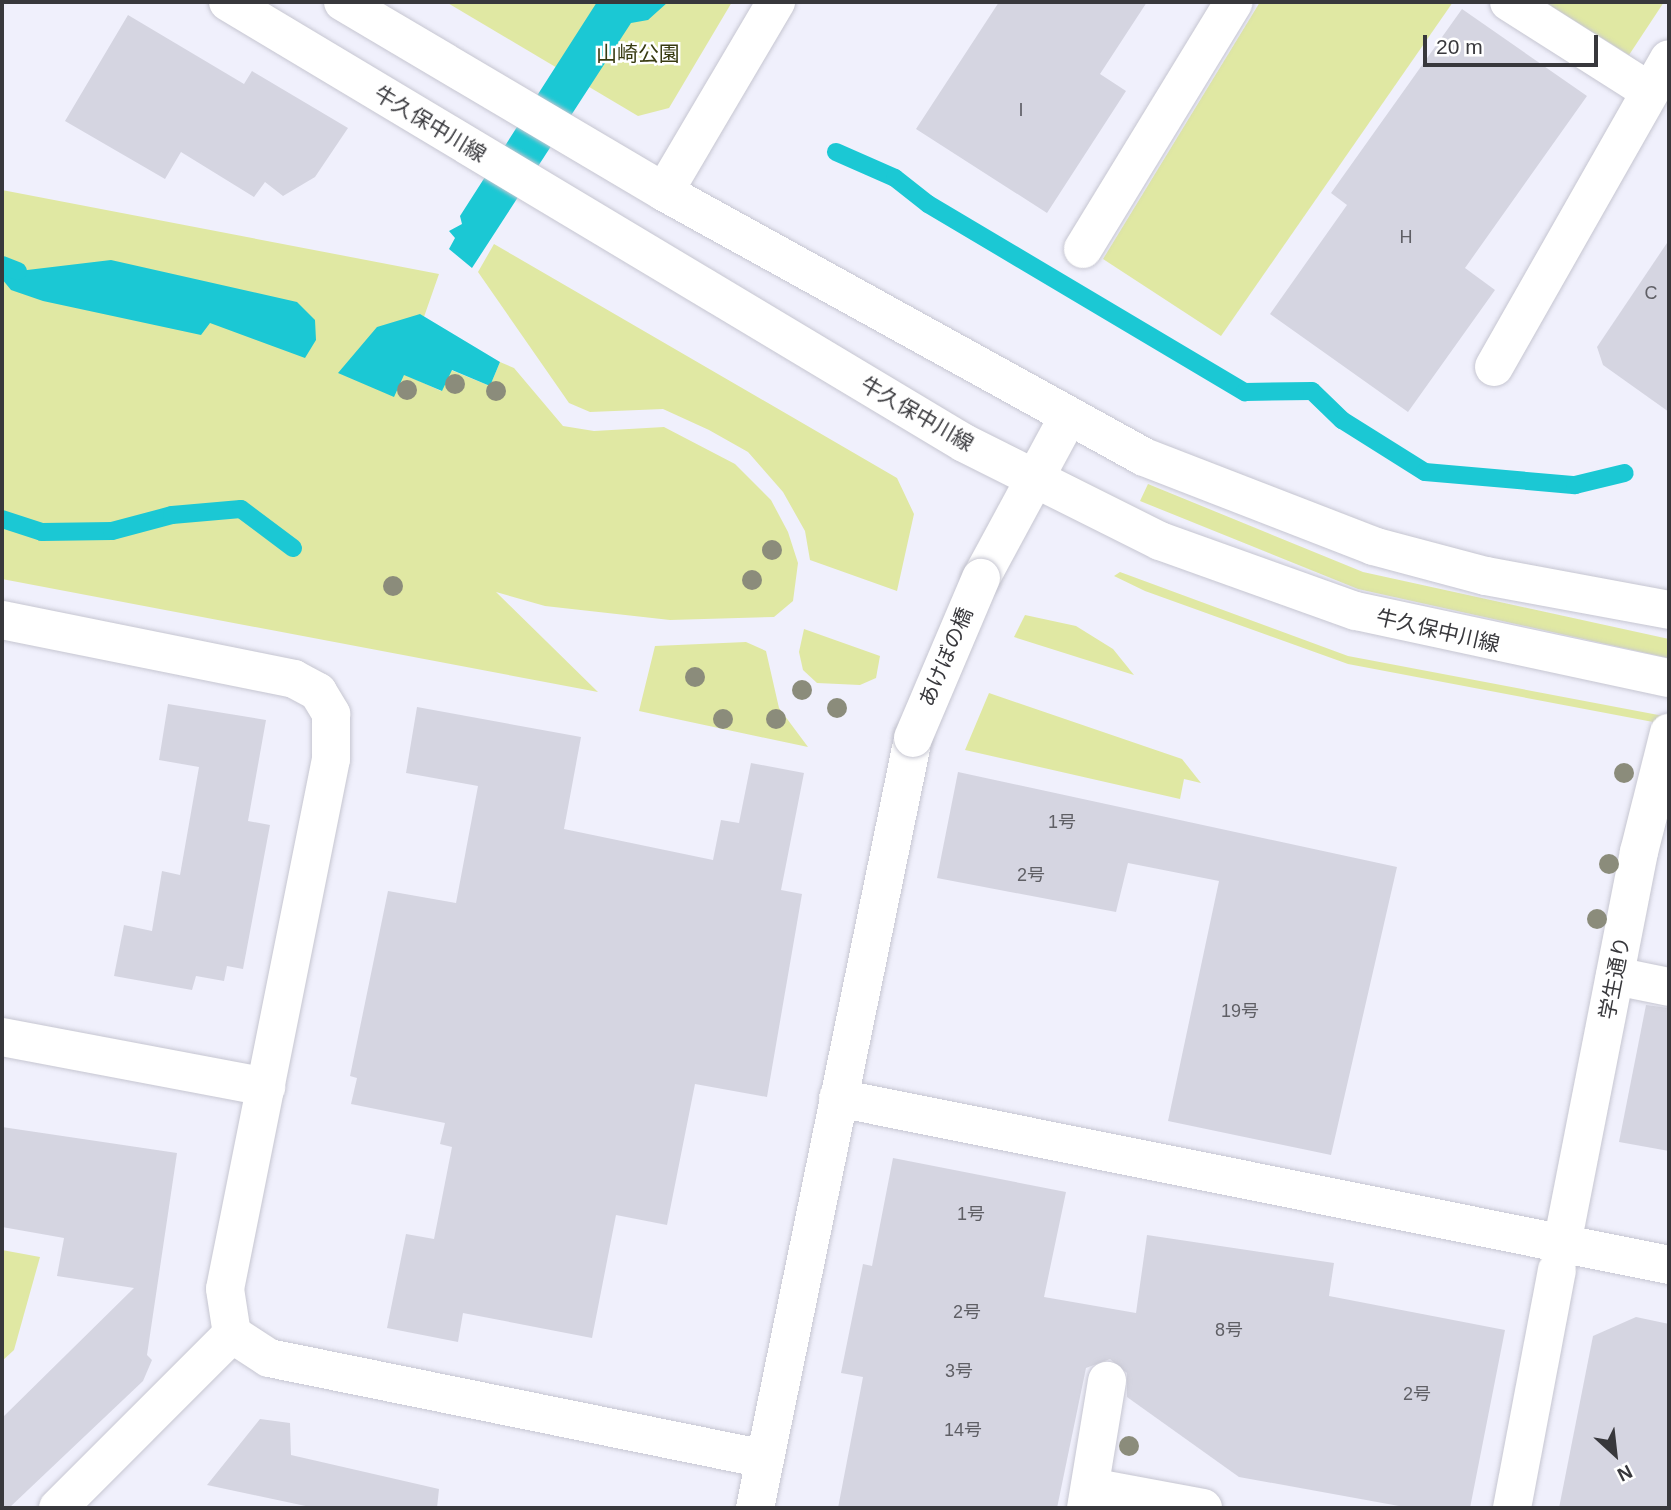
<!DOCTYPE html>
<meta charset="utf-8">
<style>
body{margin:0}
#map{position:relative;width:1671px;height:1510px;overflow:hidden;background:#f0f0fc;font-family:Arial,"Noto Sans JP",sans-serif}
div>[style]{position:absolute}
.green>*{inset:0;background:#e0e8a3}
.water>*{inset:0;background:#1bc8d4}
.stream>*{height:18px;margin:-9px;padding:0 9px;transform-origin:9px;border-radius:9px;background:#1bc8d4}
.building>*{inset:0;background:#d5d5e1}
.roads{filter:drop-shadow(0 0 2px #c6c6d1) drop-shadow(0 0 2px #c6c6d1)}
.street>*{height:38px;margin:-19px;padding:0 19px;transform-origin:19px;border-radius:19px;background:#fff}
.secondary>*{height:38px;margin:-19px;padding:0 19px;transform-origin:19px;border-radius:19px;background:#fff}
.bridges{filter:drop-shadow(0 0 2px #c6c6d1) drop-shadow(0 0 2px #c6c6d1)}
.secondary-bridge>*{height:38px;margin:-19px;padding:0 19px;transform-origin:19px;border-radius:19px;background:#fff}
.trees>*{width:20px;height:20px;margin:-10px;border-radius:50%;background:#8b8c7b}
span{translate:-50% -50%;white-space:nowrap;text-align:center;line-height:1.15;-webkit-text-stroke:5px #fff;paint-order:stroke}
.number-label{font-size:18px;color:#5f5f65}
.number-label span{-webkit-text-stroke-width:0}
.park-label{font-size:21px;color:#383b11}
.street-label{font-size:21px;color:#38383c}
.frame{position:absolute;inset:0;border:4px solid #38383c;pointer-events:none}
.north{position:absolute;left:1580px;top:1419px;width:70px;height:70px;-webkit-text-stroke:5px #fff;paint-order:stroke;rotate:153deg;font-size:19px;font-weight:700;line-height:28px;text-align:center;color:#38383c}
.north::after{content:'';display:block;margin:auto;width:24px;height:32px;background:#38383c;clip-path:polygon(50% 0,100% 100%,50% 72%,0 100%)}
.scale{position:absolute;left:1423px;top:35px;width:175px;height:32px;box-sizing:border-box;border:4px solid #38383c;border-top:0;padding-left:9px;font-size:21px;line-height:24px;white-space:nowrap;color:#38383c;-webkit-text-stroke:5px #fff;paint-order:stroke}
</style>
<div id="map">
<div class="green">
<div style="clip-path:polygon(446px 2px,732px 2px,669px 108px,638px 116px)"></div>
<div style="clip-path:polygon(1260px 2px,1453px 2px,1221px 336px,1103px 259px)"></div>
<div style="clip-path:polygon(1545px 2px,1664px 2px,1629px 55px)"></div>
<div style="clip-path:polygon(2px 190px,439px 274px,404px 374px,441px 391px,451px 370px,490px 386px,500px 362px,514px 368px,563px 426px,594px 431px,664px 427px,735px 464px,771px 500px,788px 532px,798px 563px,793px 601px,774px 617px,670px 620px,545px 606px,496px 592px,598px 692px,2px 579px)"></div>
<div style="clip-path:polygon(494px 244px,897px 478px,914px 514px,897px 591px,810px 560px,805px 531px,783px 492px,748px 452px,709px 430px,663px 409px,590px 412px,569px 403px,478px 272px)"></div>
<div style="clip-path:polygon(1148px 484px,1363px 572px,1669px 639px,1669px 658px,1358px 589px,1140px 501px)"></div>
<div style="clip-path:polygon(1120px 572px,1348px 656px,1669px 717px,1669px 725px,1348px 664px,1145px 591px,1114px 576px)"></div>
<div style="clip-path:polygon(1025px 615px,1076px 626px,1113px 649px,1134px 675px,1014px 637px)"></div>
<div style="clip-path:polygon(804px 629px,880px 656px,876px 678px,860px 685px,817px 683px,803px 670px,799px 652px)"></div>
<div style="clip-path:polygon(746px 642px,766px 651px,779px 708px,808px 747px,639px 711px,655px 646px)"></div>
<div style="clip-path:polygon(989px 693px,1182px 759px,1201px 783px,1184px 779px,1180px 799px,965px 750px)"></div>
<div style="clip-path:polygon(2px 1250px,40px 1257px,14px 1350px,2px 1361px)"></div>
</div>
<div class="water">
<div style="clip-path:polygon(597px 2px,668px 2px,648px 20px,631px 23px,472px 268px,449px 249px,455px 238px,449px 231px,462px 224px,460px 216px)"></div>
<div style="clip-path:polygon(111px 260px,297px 302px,315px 320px,316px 340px,305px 358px,210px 323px,201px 335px,43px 301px,11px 290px,2px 279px,2px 273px)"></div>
<div style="clip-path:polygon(420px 314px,500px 362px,490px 386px,452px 370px,442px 391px,404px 375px,394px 397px,338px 373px,377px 327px)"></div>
</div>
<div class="stream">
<div style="left:836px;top:152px;width:64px;rotate:23.8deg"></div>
<div style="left:895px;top:178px;width:42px;rotate:38.2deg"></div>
<div style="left:928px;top:204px;width:369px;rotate:30.7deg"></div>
<div style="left:1245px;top:392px;width:67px;rotate:-0.9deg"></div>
<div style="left:1312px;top:391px;width:42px;rotate:44deg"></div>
<div style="left:1342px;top:420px;width:98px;rotate:32.1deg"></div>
<div style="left:1425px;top:472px;width:151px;rotate:5deg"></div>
<div style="left:1575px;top:485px;width:51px;rotate:-13.5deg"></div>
<div style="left:2px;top:265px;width:17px;rotate:21deg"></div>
<div style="left:2px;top:519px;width:42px;rotate:18deg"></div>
<div style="left:42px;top:532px;width:70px;rotate:-0.8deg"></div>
<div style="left:112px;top:531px;width:62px;rotate:-14.9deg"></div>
<div style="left:172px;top:515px;width:69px;rotate:-5deg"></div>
<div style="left:241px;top:509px;width:65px;rotate:36.9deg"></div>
</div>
<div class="building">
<div style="clip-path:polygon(999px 2px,1147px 2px,1100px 74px,1126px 91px,1047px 213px,916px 129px)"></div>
<div style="clip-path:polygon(1462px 9px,1587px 96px,1465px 268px,1495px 290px,1408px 412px,1270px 314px,1347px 205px,1331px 193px)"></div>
<div style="clip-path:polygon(128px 15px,244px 84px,252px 71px,348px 128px,315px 177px,283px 196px,265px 182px,254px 197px,181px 152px,165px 179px,65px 121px)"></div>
<div style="clip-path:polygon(1669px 240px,1669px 412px,1603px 365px,1597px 347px)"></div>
<div style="clip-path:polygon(168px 704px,266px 720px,248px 821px,270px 825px,243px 969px,227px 966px,224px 981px,196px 976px,192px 990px,114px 976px,124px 925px,152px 931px,162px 871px,180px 875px,199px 767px,159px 760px)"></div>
<div style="clip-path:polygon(417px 707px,581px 737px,564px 829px,713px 860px,721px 820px,739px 823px,751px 763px,804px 773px,781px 890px,802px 894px,767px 1097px,695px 1084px,667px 1225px,616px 1215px,592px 1338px,463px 1313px,458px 1342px,387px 1328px,406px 1234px,434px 1239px,452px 1147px,440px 1144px,445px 1123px,351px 1104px,357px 1078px,350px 1076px,388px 891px,456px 903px,478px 786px,406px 773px)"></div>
<div style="clip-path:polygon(958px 772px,1397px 867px,1331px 1155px,1168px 1121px,1219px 881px,1128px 863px,1116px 912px,937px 878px)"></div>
<div style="clip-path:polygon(1646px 1005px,1669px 1008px,1669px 1151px,1619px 1142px)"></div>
<div style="clip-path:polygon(2px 1127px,177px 1153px,147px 1355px,152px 1360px,143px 1381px,9px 1508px,2px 1508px,2px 1418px,134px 1288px,57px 1276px,64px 1238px,2px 1227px)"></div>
<div style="clip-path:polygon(893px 1158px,1066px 1192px,1044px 1297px,1136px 1313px,1147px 1235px,1334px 1263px,1329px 1296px,1505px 1330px,1470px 1508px,1410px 1508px,1239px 1477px,1127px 1397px,1127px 1373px,1110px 1359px,1086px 1368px,1057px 1508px,838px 1508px,863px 1377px,841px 1373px,863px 1264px,872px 1266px)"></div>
<div style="clip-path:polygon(1636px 1317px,1669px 1324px,1669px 1508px,1559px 1508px,1593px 1336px)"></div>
<div style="clip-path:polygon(260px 1419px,290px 1423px,291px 1455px,439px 1489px,437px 1508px,315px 1508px,207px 1485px)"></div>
</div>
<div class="roads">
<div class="street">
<div style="left:1509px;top:2px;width:166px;rotate:32.4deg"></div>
<div style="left:664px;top:192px;width:221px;rotate:-59.5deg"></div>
<div style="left:1083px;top:249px;width:289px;rotate:-58.6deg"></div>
<div style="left:1494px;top:367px;width:354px;rotate:-60.4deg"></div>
<div style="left:1615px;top:976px;width:55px;rotate:11.5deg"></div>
<div style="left:2px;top:1037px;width:269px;rotate:10.7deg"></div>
<div style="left:838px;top:1098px;width:848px;rotate:11.36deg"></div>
<div style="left:1566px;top:1224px;width:379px;rotate:-78.9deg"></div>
<div style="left:1639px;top:852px;width:123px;rotate:-75.9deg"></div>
<div style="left:1090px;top:1487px;width:115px;rotate:10.5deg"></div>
<div style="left:58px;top:1508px;width:246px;rotate:-45deg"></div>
<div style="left:1086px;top:1508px;width:129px;rotate:-80.6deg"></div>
<div style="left:1512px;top:1508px;width:242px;rotate:-79.3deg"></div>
</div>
<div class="secondary">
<div style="left:228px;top:2px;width:858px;rotate:30.93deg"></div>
<div style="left:964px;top:443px;width:219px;rotate:26.6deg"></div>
<div style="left:1160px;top:541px;width:208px;rotate:19.7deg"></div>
<div style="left:1356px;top:611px;width:320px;rotate:12.1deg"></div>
<div style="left:343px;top:2px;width:373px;rotate:30.6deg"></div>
<div style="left:664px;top:192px;width:548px;rotate:28.9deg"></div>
<div style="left:1144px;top:457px;width:246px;rotate:21.2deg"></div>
<div style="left:1373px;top:546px;width:117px;rotate:14.9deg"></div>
<div style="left:1486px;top:576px;width:186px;rotate:10.5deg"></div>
<div style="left:981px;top:578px;width:181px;rotate:-61.6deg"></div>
<div style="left:2px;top:620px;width:298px;rotate:11.4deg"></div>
<div style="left:294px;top:679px;width:27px;rotate:28deg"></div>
<div style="left:318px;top:692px;width:26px;rotate:59deg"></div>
<div style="left:331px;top:714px;width:45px;rotate:90deg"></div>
<div style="left:331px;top:759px;width:540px;rotate:101.31deg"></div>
<div style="left:225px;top:1289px;width:46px;rotate:81.2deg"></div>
<div style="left:232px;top:1334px;width:44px;rotate:33deg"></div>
<div style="left:269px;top:1358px;width:506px;rotate:11.51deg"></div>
<div style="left:755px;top:1508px;width:786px;rotate:-78.4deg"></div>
</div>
</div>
<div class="bridges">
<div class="secondary-bridge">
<div style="left:913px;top:738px;width:174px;rotate:-67deg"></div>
</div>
</div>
<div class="trees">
<div style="left:455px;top:384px"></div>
<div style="left:407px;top:390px"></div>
<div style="left:496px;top:391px"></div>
<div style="left:772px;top:550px"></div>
<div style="left:752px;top:580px"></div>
<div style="left:393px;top:586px"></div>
<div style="left:695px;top:677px"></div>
<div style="left:802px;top:690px"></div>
<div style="left:837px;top:708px"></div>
<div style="left:723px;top:719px"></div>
<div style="left:776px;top:719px"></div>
<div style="left:1624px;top:773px"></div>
<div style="left:1609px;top:864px"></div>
<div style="left:1597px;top:919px"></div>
<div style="left:1129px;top:1446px"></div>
</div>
<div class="number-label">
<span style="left:1021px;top:110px">I</span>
<span style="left:1406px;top:237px">H</span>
<span style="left:1651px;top:293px">C</span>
<span style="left:1062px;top:822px">1号</span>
<span style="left:1031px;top:875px">2号</span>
<span style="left:1240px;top:1011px">19号</span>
<span style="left:971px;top:1214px">1号</span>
<span style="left:967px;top:1312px">2号</span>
<span style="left:1229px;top:1330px">8号</span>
<span style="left:959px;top:1371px">3号</span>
<span style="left:1417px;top:1394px">2号</span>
<span style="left:963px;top:1430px">14号</span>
</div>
<div class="park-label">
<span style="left:638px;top:54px">山崎公園</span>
</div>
<div class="street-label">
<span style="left:430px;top:124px;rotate:31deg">牛久保中川線</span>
<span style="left:917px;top:414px;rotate:30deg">牛久保中川線</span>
<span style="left:1438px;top:631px;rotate:13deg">牛久保中川線</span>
<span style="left:946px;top:657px;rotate:-67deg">あけぼの橋</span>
<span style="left:1615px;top:978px;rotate:-79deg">学生通り</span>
</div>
<div class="frame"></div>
<div class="north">N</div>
<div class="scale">20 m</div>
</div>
